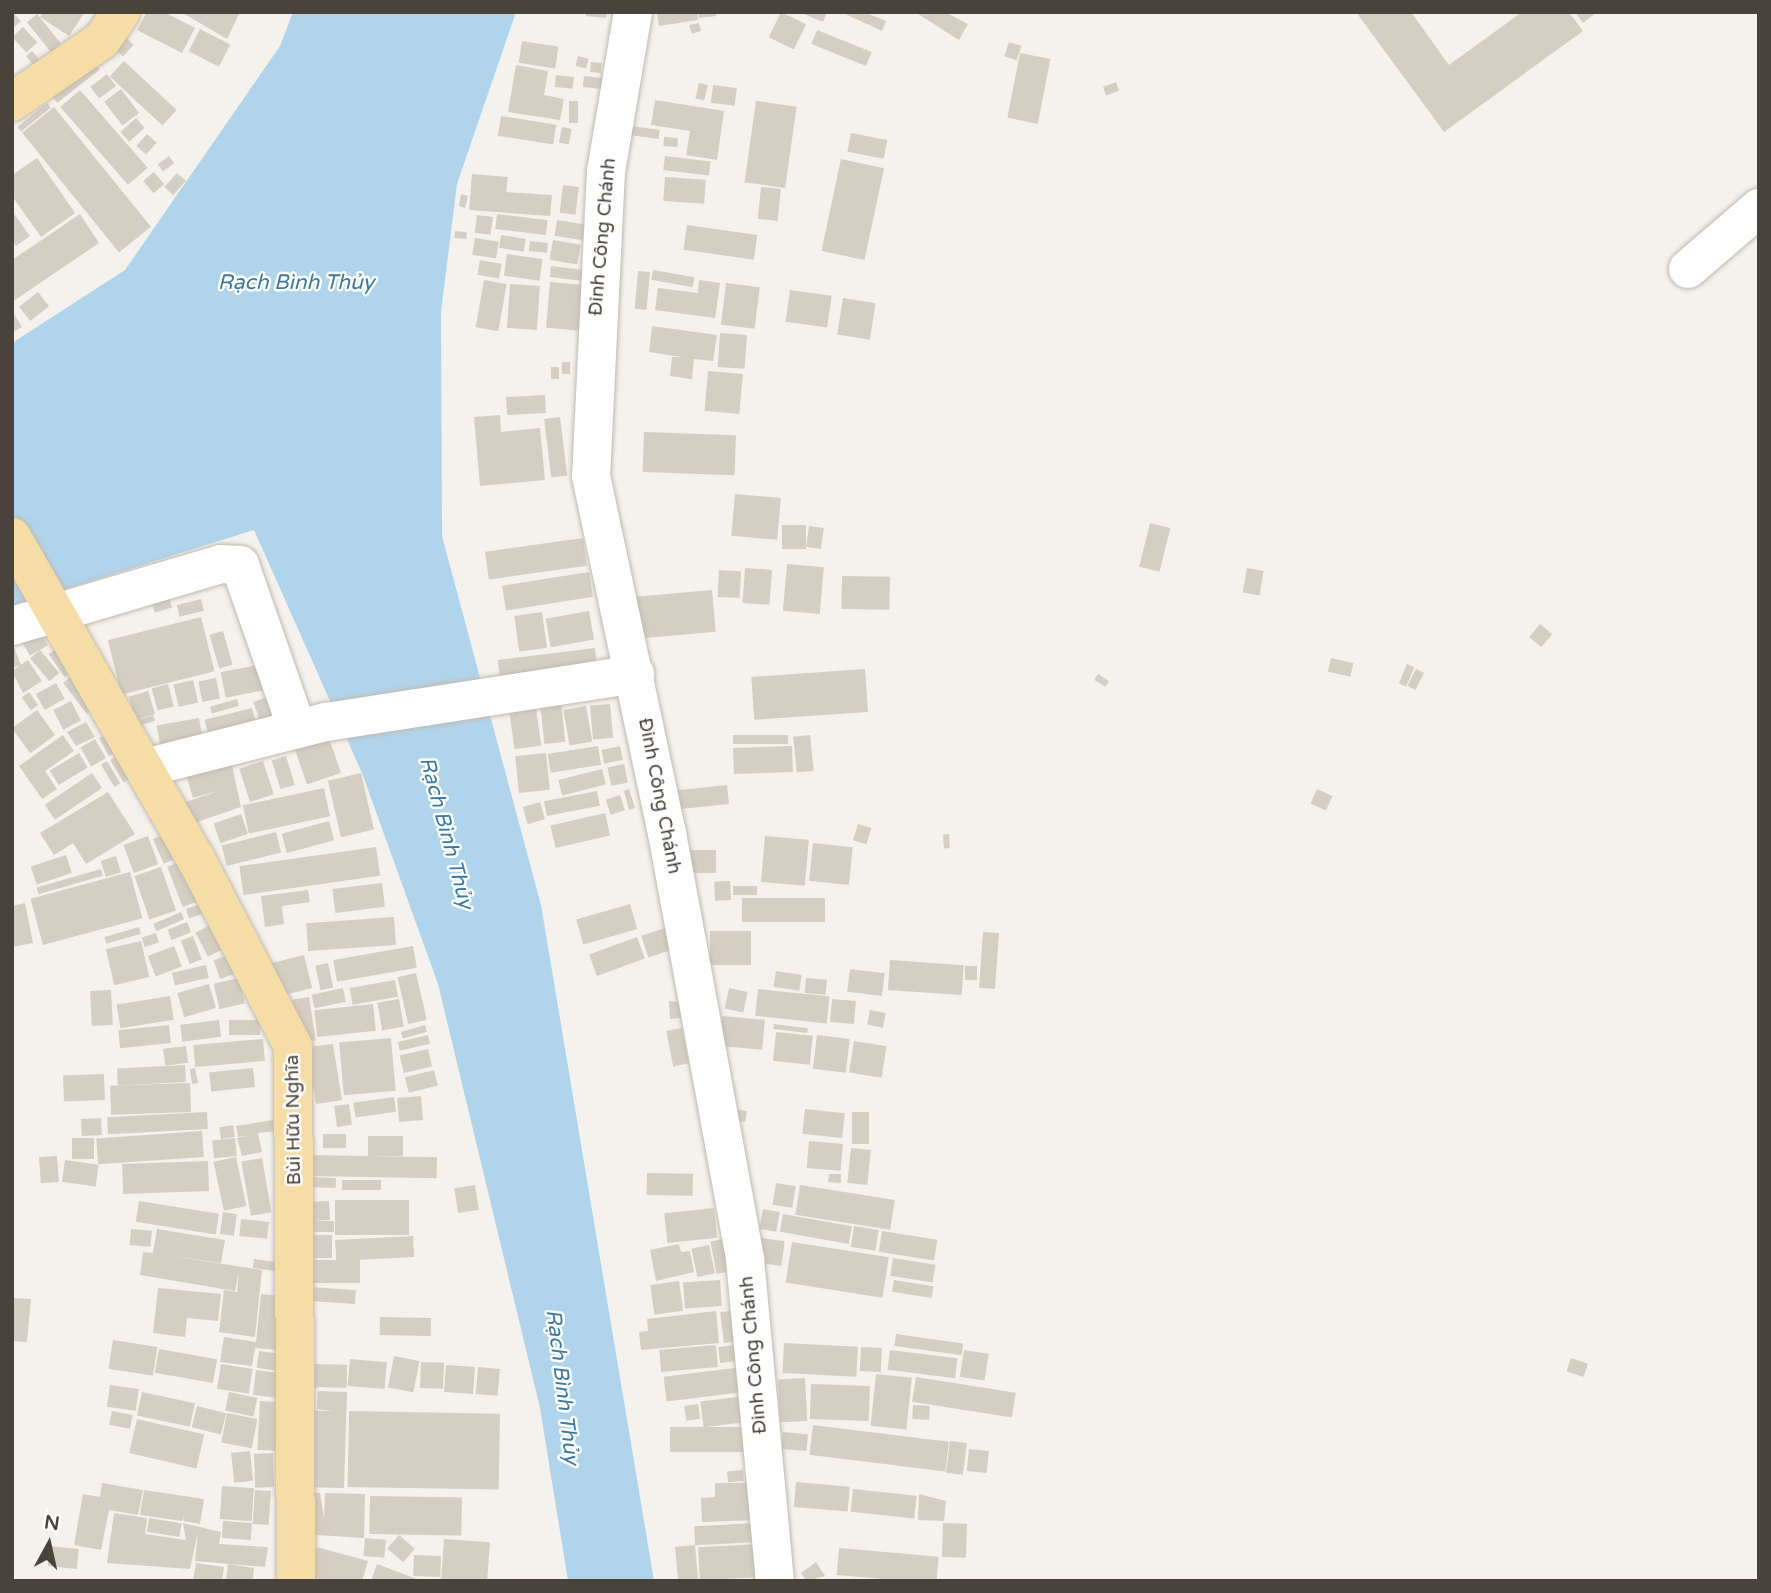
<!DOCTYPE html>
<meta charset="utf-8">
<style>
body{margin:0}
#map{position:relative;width:1771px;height:1593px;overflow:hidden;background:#f5f2ed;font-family:"Varela Round",sans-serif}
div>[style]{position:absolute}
.water>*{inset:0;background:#b0d4eb}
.building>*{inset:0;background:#d5cec3;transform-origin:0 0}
.roads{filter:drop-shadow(0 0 2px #c0bab0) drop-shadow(0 0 2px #c0bab0)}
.minor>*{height:38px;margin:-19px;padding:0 19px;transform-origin:19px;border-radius:19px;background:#fff}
.major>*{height:38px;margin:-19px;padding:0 19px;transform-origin:19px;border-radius:19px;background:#f5dda5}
span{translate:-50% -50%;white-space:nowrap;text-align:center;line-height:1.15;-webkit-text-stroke:5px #fff;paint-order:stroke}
.street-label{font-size:19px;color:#49433b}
.water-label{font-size:21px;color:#3b7aa4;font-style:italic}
.frame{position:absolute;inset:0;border:14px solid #49433b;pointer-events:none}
.north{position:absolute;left:14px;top:1509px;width:70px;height:70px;-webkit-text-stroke:5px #fff;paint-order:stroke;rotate:8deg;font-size:19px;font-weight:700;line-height:28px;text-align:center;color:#49433b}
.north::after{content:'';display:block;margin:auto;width:24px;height:32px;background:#49433b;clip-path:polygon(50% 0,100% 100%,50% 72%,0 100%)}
</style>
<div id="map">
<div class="water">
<div style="clip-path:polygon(293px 12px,516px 12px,457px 184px,441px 312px,442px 536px,541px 905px,654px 1581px,568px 1581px,540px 1408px,438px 984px,362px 773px,254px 530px,12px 606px,12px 343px,125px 270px,280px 46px)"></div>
</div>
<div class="building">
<div style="clip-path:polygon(12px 12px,21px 21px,12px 29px)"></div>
<div style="clip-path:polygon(43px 12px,85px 12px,69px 36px,40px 17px)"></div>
<div style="clip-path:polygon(147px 12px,164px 12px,195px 28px,182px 53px,137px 30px)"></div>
<div style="clip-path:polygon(181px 12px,240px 12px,227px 39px)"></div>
<div style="clip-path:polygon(586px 12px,607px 12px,606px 18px,586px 16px)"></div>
<div style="clip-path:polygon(657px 12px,697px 12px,698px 20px,659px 26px)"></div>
<div style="clip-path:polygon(698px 12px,715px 12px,716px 16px,699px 18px)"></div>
<div style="left:781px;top:12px;width:28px;height:28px;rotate:26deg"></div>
<div style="clip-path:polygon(799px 12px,827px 12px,823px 22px)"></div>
<div style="clip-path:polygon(841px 12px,864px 12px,886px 21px,882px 31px)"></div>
<div style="clip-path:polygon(915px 12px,945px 12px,968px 24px,959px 40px)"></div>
<div style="clip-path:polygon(1356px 12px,1411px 12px,1449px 65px,1522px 12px,1569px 12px,1583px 31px,1444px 132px)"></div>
<div style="clip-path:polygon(1575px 12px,1597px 12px,1583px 23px)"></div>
<div style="left:37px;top:14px;width:38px;height:13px;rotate:51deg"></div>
<div style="clip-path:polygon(699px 23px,701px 31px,692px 34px,689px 25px)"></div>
<div style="left:23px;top:27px;width:21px;height:15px;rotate:47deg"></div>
<div style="left:200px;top:29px;width:34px;height:25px;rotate:27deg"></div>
<div style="left:817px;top:30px;width:59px;height:15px;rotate:22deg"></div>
<div style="left:124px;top:36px;width:13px;height:16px;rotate:42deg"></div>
<div style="left:522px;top:41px;width:37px;height:22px;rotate:9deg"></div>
<div style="left:1009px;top:42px;width:13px;height:15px;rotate:18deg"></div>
<div style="left:32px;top:51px;width:18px;height:8px;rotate:49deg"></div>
<div style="left:1020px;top:53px;width:31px;height:66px;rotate:11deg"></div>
<div style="left:578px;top:56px;width:11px;height:10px;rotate:15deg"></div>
<div style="left:90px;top:57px;width:16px;height:54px;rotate:52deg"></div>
<div style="left:124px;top:61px;width:72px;height:21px;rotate:43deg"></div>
<div style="left:591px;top:62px;width:11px;height:10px;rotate:5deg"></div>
<div style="clip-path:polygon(516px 65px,548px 71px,544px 95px,564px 99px,560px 120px,508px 112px)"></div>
<div style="left:107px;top:74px;width:15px;height:21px;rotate:53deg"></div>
<div style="left:556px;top:75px;width:18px;height:12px;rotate:6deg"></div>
<div style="left:584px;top:76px;width:19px;height:11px;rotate:6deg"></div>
<div style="left:1116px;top:82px;width:9px;height:14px;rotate:69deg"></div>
<div style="left:699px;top:83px;width:9px;height:16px;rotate:13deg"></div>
<div style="left:713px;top:85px;width:24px;height:18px;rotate:7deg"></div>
<div style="left:121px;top:89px;width:30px;height:21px;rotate:53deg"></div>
<div style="left:80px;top:90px;width:103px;height:26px;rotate:49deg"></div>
<div style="clip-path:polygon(655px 100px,724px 111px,717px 160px,686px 155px,690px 131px,651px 125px)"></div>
<div style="left:569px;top:101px;width:9px;height:22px"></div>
<div style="left:756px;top:101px;width:41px;height:82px;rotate:8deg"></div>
<div style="left:47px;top:103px;width:6px;height:38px;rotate:51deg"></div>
<div style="left:54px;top:107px;width:154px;height:41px;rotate:51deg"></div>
<div style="left:501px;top:116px;width:56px;height:20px;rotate:9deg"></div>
<div style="left:136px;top:118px;width:13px;height:21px;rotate:48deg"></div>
<div style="left:631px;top:126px;width:29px;height:9px;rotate:8deg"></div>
<div style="left:562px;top:127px;width:10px;height:16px;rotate:11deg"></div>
<div style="left:851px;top:133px;width:37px;height:19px;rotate:11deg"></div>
<div style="left:147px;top:134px;width:13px;height:16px;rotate:42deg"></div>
<div style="left:664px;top:137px;width:14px;height:9px;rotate:4deg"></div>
<div style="left:169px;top:156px;width:9px;height:14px;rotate:54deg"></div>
<div style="left:665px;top:156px;width:46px;height:14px;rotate:7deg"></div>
<div style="clip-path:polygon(37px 158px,75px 213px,41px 237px,12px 196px,12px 175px)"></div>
<div style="left:841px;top:159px;width:44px;height:94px;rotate:12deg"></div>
<div style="left:154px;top:172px;width:16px;height:14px;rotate:50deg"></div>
<div style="left:177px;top:173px;width:12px;height:19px;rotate:42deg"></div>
<div style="clip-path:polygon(472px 174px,508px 177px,506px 192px,552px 195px,550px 216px,469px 210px)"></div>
<div style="left:665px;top:177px;width:41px;height:24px;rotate:4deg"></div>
<div style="left:563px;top:185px;width:16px;height:28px;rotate:7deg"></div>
<div style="left:761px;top:187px;width:20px;height:32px;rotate:6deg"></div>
<div style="clip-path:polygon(461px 194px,468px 196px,465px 208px,459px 206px)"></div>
<div style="clip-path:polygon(12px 211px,30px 236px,16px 246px,12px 240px)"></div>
<div style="clip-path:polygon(80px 214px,99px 243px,12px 302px,12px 260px)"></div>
<div style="left:497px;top:214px;width:51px;height:15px;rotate:7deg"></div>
<div style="left:477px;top:215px;width:16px;height:18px;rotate:7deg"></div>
<div style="left:557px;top:220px;width:33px;height:16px;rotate:9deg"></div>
<div style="left:687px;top:225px;width:71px;height:25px;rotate:8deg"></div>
<div style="left:455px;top:231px;width:12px;height:7px;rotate:5deg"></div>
<div style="left:501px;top:235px;width:25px;height:13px;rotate:9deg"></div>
<div style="left:475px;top:238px;width:24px;height:17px;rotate:9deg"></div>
<div style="left:553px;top:240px;width:28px;height:20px;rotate:10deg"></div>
<div style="left:530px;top:241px;width:18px;height:10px;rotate:6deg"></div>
<div style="left:507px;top:254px;width:36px;height:22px;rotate:8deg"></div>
<div style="left:480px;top:260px;width:22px;height:15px;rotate:10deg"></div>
<div style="left:551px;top:266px;width:40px;height:11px;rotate:7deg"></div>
<div style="left:653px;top:270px;width:42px;height:10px;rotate:10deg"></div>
<div style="left:638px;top:271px;width:12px;height:38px;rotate:5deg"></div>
<div style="left:484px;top:280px;width:23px;height:48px;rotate:10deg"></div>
<div style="clip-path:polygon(699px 280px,720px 283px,715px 318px,655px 310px,658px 288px,698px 293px)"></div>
<div style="left:550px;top:282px;width:34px;height:46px;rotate:5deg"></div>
<div style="left:726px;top:283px;width:34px;height:42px;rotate:7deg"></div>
<div style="left:510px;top:284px;width:30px;height:44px;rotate:4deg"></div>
<div style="left:790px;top:290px;width:42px;height:32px;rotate:8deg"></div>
<div style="left:38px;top:292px;width:18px;height:24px;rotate:52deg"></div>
<div style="left:843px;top:298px;width:33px;height:37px;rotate:9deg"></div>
<div style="clip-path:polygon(12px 311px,22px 327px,12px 333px)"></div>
<div style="clip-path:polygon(652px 326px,717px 335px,713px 361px,694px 359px,692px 379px,670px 376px,672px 357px,681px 357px,649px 352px)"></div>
<div style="left:720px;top:333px;width:27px;height:34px;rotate:4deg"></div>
<div style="left:562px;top:362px;width:8px;height:12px"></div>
<div style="left:551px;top:367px;width:8px;height:12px"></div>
<div style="left:708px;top:371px;width:35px;height:40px;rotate:5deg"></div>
<div style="left:545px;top:395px;width:18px;height:39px;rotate:87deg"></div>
<div style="clip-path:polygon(500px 415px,501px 432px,540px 428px,545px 480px,480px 486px,474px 417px)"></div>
<div style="left:560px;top:417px;width:59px;height:16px;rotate:83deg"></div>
<div style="left:644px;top:432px;width:92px;height:40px;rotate:2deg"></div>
<div style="left:735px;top:494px;width:46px;height:42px;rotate:5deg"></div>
<div style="left:1150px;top:523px;width:21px;height:45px;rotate:14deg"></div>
<div style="left:782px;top:525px;width:24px;height:24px"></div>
<div style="left:809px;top:526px;width:15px;height:21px;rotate:8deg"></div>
<div style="left:583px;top:538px;width:28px;height:99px;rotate:82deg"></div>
<div style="left:787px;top:564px;width:37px;height:47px;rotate:5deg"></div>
<div style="left:745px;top:568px;width:27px;height:35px;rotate:4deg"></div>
<div style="left:1247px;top:568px;width:17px;height:25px;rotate:10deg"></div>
<div style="left:719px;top:570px;width:22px;height:27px;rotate:3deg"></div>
<div style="left:589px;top:572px;width:25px;height:88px;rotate:81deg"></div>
<div style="left:842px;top:576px;width:48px;height:33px;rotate:1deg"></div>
<div style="left:712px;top:590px;width:42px;height:82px;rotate:85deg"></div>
<div style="left:168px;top:594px;width:14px;height:18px;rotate:73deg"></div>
<div style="left:201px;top:599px;width:12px;height:25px;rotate:76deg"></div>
<div style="left:589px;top:611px;width:29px;height:44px;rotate:80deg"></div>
<div style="left:542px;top:612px;width:36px;height:28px;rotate:82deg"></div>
<div style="left:201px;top:617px;width:56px;height:96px;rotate:76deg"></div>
<div style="left:1540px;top:624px;width:16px;height:17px;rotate:40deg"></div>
<div style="left:37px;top:626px;width:22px;height:21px;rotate:60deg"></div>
<div style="left:223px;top:631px;width:35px;height:14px;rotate:74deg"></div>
<div style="clip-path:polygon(12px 642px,21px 665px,12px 668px)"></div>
<div style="left:595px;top:648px;width:26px;height:98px;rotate:83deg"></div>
<div style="left:56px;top:649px;width:28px;height:9px;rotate:55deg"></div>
<div style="left:40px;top:650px;width:30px;height:13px;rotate:50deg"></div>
<div style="left:1331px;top:658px;width:23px;height:14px;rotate:13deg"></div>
<div style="clip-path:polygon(28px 660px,42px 681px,23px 693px,12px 671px)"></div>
<div style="left:263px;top:664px;width:26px;height:43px;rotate:79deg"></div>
<div style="left:1407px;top:664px;width:8px;height:21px;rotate:23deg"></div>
<div style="left:865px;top:669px;width:43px;height:114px;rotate:86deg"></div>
<div style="left:1416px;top:669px;width:9px;height:19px;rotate:27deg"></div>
<div style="left:1098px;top:674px;width:13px;height:7px;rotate:32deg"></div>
<div style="clip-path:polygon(71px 677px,94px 709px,87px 714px,63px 683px)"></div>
<div style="left:216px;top:678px;width:21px;height:18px;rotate:79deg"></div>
<div style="left:193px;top:680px;width:23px;height:20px;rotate:77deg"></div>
<div style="left:56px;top:683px;width:18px;height:23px;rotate:61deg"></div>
<div style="left:168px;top:684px;width:23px;height:17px;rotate:75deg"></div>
<div style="left:148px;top:691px;width:24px;height:20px;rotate:73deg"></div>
<div style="left:29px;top:692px;width:16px;height:9px;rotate:55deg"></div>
<div style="left:266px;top:697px;width:27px;height:14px;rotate:68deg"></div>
<div style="left:237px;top:699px;width:7px;height:28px;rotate:74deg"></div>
<div style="left:71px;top:701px;width:22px;height:20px;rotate:63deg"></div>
<div style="left:535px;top:701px;width:45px;height:27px;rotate:82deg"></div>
<div style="left:561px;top:701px;width:41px;height:21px;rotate:84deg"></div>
<div style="left:610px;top:704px;width:34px;height:20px;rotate:85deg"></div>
<div style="left:586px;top:706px;width:36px;height:23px;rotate:80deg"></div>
<div style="left:252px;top:708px;width:21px;height:49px;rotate:76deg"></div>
<div style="left:37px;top:710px;width:31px;height:31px;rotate:54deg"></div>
<div style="left:153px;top:715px;width:6px;height:19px;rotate:72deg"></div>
<div style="left:199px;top:718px;width:27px;height:43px;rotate:80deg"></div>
<div style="clip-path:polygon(86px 722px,95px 737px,76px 746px,67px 732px)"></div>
<div style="clip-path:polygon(63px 735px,74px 751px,45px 771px,57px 789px,42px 799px,19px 766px)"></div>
<div style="left:328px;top:735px;width:40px;height:36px;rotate:71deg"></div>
<div style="left:788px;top:735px;width:9px;height:55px;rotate:90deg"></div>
<div style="left:810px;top:735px;width:36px;height:17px;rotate:84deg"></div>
<div style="clip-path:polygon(103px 736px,114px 753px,109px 756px,99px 738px)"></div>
<div style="left:95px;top:739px;width:22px;height:17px;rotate:60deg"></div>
<div style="left:598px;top:746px;width:19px;height:51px;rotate:81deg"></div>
<div style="left:620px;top:746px;width:14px;height:19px;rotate:78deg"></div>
<div style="left:792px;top:746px;width:26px;height:59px;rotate:88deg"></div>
<div style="left:79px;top:753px;width:17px;height:34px;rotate:59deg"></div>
<div style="left:546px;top:753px;width:37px;height:31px;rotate:84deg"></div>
<div style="left:117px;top:756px;width:26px;height:8px;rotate:59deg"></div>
<div style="left:286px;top:756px;width:30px;height:15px;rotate:73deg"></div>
<div style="left:107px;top:761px;width:26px;height:7px;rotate:59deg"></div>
<div style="clip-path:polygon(231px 761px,241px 807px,188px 825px,180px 804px,221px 790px,193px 798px,186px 774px)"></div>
<div style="left:263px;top:761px;width:35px;height:25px;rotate:72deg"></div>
<div style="left:624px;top:764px;width:19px;height:17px;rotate:78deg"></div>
<div style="left:602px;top:769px;width:16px;height:45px;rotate:76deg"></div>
<div style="left:92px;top:773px;width:18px;height:57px;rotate:56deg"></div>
<div style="left:361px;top:773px;width:58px;height:34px;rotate:77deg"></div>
<div style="left:727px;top:785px;width:19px;height:53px;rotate:84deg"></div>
<div style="left:324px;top:788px;width:29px;height:83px;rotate:78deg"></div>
<div style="clip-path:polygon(629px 789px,635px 808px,629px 810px,624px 791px)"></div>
<div style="left:1317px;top:789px;width:17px;height:16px;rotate:24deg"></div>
<div style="left:597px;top:791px;width:15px;height:54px;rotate:79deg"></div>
<div style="clip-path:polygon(108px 792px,135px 834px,86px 864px,73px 843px,54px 855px,40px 833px)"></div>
<div style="left:620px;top:795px;width:16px;height:15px;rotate:72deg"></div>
<div style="left:540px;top:802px;width:18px;height:18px;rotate:74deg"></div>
<div style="left:605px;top:813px;width:23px;height:56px;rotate:77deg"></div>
<div style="left:241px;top:814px;width:21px;height:29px;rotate:71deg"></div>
<div style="left:329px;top:821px;width:20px;height:49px;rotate:75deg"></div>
<div style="left:858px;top:824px;width:14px;height:17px;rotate:17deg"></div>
<div style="left:276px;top:832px;width:21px;height:56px;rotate:76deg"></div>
<div style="left:949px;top:834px;width:14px;height:6px;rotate:86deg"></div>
<div style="left:162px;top:835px;width:27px;height:10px;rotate:66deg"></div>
<div style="left:148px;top:836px;width:30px;height:26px;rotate:70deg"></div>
<div style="left:765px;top:836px;width:44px;height:46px;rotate:5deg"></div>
<div style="left:813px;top:843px;width:40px;height:38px;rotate:6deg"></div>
<div style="left:376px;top:847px;width:29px;height:138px;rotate:82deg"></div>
<div style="left:687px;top:850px;width:29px;height:23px"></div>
<div style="left:66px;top:855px;width:19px;height:37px;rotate:72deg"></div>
<div style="left:116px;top:856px;width:17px;height:16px;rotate:73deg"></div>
<div style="left:185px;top:860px;width:43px;height:19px;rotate:69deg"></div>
<div style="left:161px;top:867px;width:46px;height:28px;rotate:71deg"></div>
<div style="left:101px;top:869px;width:7px;height:67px;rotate:74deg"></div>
<div style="left:130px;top:872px;width:48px;height:103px;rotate:75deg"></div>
<div style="left:730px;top:881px;width:19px;height:16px;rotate:87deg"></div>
<div style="left:382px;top:883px;width:24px;height:50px;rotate:83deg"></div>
<div style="left:757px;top:886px;width:9px;height:24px;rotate:90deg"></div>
<div style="clip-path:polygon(308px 890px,310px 902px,282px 906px,284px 924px,265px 927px,261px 896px)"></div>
<div style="left:825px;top:898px;width:24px;height:83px;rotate:90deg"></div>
<div style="left:208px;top:902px;width:10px;height:23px;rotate:73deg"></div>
<div style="clip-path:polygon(25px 903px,33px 943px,12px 947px,12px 906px)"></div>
<div style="left:630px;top:904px;width:26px;height:56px;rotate:74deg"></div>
<div style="left:181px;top:912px;width:8px;height:30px;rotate:67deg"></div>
<div style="left:394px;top:917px;width:28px;height:88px;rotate:86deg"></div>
<div style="left:187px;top:922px;width:11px;height:21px;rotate:68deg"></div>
<div style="left:214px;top:923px;width:27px;height:21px;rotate:62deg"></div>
<div style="left:139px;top:927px;width:7px;height:36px;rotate:74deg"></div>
<div style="left:665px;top:928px;width:23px;height:25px;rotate:72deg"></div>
<div style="left:751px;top:931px;width:34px;height:41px;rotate:90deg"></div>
<div style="left:983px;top:932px;width:16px;height:56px;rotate:4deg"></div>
<div style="left:156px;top:933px;width:10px;height:15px;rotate:73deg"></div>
<div style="left:193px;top:936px;width:25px;height:13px;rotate:69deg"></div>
<div style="left:637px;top:937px;width:23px;height:51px;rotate:70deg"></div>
<div style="left:141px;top:941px;width:37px;height:36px;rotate:77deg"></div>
<div style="left:174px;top:946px;width:22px;height:28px;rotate:69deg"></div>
<div style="left:413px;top:946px;width:22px;height:81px;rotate:80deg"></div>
<div style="left:236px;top:952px;width:20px;height:24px;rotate:70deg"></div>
<div style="left:304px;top:955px;width:34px;height:33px;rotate:76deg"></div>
<div style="left:890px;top:960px;width:74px;height:30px;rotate:4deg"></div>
<div style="left:328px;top:963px;width:25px;height:13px;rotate:78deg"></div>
<div style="left:206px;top:965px;width:13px;height:35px;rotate:77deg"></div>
<div style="left:965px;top:966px;width:12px;height:14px"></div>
<div style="left:850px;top:969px;width:35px;height:23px;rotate:7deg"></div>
<div style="left:776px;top:971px;width:26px;height:16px;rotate:9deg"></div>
<div style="left:416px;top:973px;width:48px;height:19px;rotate:77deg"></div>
<div style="left:239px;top:978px;width:26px;height:26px;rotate:77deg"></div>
<div style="left:806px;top:978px;width:21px;height:15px;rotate:5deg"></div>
<div style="left:395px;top:980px;width:17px;height:46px;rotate:80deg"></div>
<div style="left:209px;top:984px;width:25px;height:33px;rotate:74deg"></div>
<div style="left:343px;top:988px;width:14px;height:32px;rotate:78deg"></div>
<div style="left:729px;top:988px;width:19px;height:21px;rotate:12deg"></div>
<div style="left:758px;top:989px;width:72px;height:27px;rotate:6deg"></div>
<div style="left:111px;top:990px;width:35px;height:21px;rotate:87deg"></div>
<div style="left:170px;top:996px;width:24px;height:54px;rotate:81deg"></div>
<div style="left:309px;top:997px;width:44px;height:17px;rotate:81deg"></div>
<div style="left:399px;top:999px;width:28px;height:22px;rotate:80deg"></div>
<div style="left:832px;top:999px;width:24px;height:23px;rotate:5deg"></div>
<div style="clip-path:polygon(669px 1001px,682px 1002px,682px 1018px,670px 1019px)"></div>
<div style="left:373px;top:1004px;width:27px;height:59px;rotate:84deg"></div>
<div style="left:870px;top:1010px;width:16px;height:15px;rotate:11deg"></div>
<div style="left:722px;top:1016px;width:43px;height:30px;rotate:5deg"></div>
<div style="left:219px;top:1020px;width:17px;height:39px;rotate:83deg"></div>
<div style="left:260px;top:1020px;width:15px;height:31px;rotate:90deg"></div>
<div style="left:774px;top:1024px;width:34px;height:5px;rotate:7deg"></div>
<div style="left:169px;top:1025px;width:18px;height:51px;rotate:84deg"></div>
<div style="left:425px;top:1025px;width:7px;height:25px;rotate:74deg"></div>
<div style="left:682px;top:1028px;width:36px;height:16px;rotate:79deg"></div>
<div style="left:776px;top:1032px;width:37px;height:29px;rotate:6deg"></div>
<div style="left:428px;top:1035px;width:9px;height:31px;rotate:77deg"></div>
<div style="left:817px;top:1035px;width:33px;height:34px;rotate:7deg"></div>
<div style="left:391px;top:1038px;width:53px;height:52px;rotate:85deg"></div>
<div style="left:263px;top:1039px;width:22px;height:70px;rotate:85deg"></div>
<div style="left:854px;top:1041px;width:33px;height:32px;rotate:9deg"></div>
<div style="clip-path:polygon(333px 1044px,342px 1100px,316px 1104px,314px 1089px,305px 1090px,308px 1047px)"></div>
<div style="left:186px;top:1046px;width:17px;height:23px;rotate:83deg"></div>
<div style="left:428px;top:1049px;width:18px;height:29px;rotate:77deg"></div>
<div style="left:185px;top:1065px;width:17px;height:68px;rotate:87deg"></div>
<div style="clip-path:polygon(195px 1068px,198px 1083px,192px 1084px,190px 1069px)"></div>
<div style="left:253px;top:1068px;width:19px;height:44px;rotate:84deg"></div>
<div style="left:434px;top:1070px;width:16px;height:30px;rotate:76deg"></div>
<div style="left:104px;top:1074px;width:26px;height:41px;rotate:88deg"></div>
<div style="left:190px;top:1083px;width:29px;height:80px;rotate:88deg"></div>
<div style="left:421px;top:1096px;width:24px;height:24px;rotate:85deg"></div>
<div style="left:394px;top:1097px;width:15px;height:41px;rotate:82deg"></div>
<div style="left:349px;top:1104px;width:21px;height:15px;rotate:82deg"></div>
<div style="left:732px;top:1109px;width:15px;height:11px;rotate:8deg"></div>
<div style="left:805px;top:1109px;width:40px;height:25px;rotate:6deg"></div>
<div style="left:207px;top:1112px;width:17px;height:100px;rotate:87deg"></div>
<div style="left:852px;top:1112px;width:17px;height:32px"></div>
<div style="left:101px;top:1118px;width:17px;height:20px;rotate:87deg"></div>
<div style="clip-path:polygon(273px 1120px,275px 1131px,258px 1133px,262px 1152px,242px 1156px,237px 1138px,251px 1135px,238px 1137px,236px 1126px)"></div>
<div style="left:233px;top:1125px;width:12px;height:14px;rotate:81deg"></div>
<div style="left:202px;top:1131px;width:26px;height:106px;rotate:86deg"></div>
<div style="left:346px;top:1134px;width:14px;height:23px;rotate:90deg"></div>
<div style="left:368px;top:1136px;width:35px;height:20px"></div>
<div style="left:72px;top:1138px;width:22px;height:21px"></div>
<div style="left:235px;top:1138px;width:18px;height:23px;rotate:84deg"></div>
<div style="left:809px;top:1141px;width:34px;height:27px;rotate:5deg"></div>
<div style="left:851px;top:1148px;width:20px;height:35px;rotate:6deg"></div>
<div style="left:310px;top:1155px;width:127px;height:21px;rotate:1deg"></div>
<div style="left:57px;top:1156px;width:26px;height:18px;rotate:86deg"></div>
<div style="left:236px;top:1157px;width:50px;height:23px;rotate:78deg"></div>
<div style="left:262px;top:1158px;width:55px;height:21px;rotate:80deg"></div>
<div style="left:65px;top:1160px;width:34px;height:22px;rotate:8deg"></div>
<div style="left:208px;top:1161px;width:30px;height:86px;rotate:88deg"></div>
<div style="left:647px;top:1173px;width:46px;height:22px;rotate:1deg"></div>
<div style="clip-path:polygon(829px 1174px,841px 1174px,841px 1183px,828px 1182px)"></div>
<div style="left:309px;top:1177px;width:27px;height:10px;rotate:2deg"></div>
<div style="left:342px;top:1180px;width:39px;height:10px"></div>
<div style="left:776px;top:1183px;width:20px;height:22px;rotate:9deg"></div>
<div style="left:475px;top:1185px;width:25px;height:21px;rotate:81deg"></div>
<div style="left:800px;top:1185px;width:96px;height:30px;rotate:9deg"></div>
<div style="left:409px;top:1200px;width:35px;height:74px;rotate:90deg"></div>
<div style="left:139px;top:1201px;width:81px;height:21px;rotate:9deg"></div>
<div style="left:329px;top:1201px;width:19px;height:24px;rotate:87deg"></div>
<div style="left:714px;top:1208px;width:30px;height:50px;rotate:84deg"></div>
<div style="left:763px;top:1209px;width:17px;height:20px;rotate:10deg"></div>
<div style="left:223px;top:1212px;width:14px;height:22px;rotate:8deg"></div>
<div style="left:783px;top:1214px;width:70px;height:18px;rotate:10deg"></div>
<div style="left:241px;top:1219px;width:28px;height:17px;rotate:6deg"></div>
<div style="left:334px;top:1221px;width:11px;height:25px;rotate:90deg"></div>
<div style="left:854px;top:1226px;width:25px;height:21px;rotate:9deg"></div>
<div style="left:131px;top:1229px;width:21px;height:16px;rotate:5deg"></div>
<div style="clip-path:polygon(157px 1229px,225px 1240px,221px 1263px,165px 1255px,262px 1270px,255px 1337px,219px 1332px,224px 1290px,237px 1292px,239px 1272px,235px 1291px,140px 1275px,143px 1252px,153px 1253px)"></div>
<div style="left:882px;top:1231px;width:56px;height:21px;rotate:9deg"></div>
<div style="left:332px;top:1235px;width:23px;height:25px;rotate:90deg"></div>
<div style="left:413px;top:1236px;width:21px;height:78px;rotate:87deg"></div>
<div style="left:755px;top:1237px;width:30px;height:25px;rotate:8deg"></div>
<div style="left:728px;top:1238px;width:33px;height:18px;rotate:79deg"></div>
<div style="left:792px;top:1242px;width:98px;height:41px;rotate:9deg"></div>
<div style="clip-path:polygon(679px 1244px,681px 1252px,690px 1251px,694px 1272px,656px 1281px,650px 1250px)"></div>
<div style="left:709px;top:1245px;width:29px;height:18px;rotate:78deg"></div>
<div style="left:893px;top:1258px;width:43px;height:18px;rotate:9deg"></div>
<div style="left:254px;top:1259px;width:27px;height:9px;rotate:8deg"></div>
<div style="left:313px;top:1260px;width:47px;height:23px"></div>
<div style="left:720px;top:1280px;width:26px;height:37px;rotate:86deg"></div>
<div style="left:894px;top:1280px;width:40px;height:12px;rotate:9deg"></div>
<div style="left:679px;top:1281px;width:30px;height:29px;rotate:82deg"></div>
<div style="left:311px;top:1287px;width:45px;height:14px;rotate:4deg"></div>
<div style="clip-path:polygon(158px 1288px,221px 1294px,218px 1321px,187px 1318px,185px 1337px,153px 1333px)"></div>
<div style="clip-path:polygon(261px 1294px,282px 1296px,277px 1350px,255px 1348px,252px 1366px,220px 1362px,224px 1337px,256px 1342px)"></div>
<div style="clip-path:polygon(12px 1298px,31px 1299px,27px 1342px,12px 1341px)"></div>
<div style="left:738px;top:1310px;width:31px;height:18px;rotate:83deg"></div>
<div style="clip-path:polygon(716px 1311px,719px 1343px,641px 1350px,639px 1332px,648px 1331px,647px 1319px)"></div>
<div style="left:380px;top:1317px;width:51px;height:18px;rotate:1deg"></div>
<div style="left:896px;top:1334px;width:68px;height:12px;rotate:8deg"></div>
<div style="left:113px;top:1340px;width:45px;height:29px;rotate:9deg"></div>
<div style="left:784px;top:1343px;width:74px;height:30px;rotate:3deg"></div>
<div style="left:716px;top:1345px;width:22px;height:57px;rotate:85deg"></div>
<div style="left:735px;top:1345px;width:16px;height:17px;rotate:83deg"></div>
<div style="left:861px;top:1347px;width:21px;height:24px;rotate:3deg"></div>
<div style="left:159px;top:1349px;width:59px;height:24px;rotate:10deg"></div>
<div style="left:890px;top:1350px;width:68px;height:20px;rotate:7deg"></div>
<div style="left:964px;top:1350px;width:25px;height:27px;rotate:9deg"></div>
<div style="left:259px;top:1351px;width:22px;height:17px;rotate:8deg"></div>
<div style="left:394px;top:1356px;width:26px;height:32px;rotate:11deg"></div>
<div style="left:1571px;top:1358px;width:18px;height:14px;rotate:19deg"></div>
<div style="left:350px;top:1359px;width:37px;height:27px;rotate:5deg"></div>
<div style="left:421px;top:1362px;width:23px;height:26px;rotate:2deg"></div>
<div style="left:221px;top:1364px;width:32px;height:25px;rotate:9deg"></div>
<div style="left:306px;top:1364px;width:41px;height:23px;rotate:1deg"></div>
<div style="left:446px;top:1365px;width:29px;height:27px;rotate:4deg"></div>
<div style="left:478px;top:1367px;width:22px;height:27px;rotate:5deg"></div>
<div style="left:743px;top:1367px;width:25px;height:80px;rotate:83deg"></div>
<div style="left:256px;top:1370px;width:26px;height:25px;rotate:7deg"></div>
<div style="left:876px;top:1374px;width:36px;height:52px;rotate:6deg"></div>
<div style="left:916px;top:1377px;width:101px;height:25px;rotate:9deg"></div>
<div style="left:805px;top:1378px;width:43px;height:27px;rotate:87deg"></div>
<div style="left:811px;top:1384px;width:59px;height:35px;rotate:2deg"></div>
<div style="left:110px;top:1385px;width:29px;height:22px;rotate:8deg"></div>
<div style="clip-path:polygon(318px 1391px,347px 1392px,344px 1488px,300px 1487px,301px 1410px,333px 1411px,317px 1409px)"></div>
<div style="left:142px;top:1392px;width:54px;height:24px;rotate:12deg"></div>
<div style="left:229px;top:1392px;width:29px;height:19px;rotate:12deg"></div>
<div style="left:753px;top:1395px;width:26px;height:53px;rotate:83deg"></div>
<div style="left:260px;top:1401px;width:18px;height:49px;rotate:3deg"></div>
<div style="left:698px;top:1404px;width:15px;height:14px;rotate:82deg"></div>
<div style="left:913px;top:1405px;width:17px;height:14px;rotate:3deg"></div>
<div style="left:197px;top:1406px;width:30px;height:22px;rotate:14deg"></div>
<div style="left:112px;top:1411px;width:21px;height:14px;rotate:11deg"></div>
<div style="left:349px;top:1411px;width:151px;height:76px;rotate:1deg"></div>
<div style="left:227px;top:1413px;width:31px;height:30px;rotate:11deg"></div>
<div style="left:137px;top:1419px;width:69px;height:35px;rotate:13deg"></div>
<div style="left:813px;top:1425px;width:137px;height:30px;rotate:7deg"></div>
<div style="left:749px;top:1427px;width:25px;height:79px;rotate:90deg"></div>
<div style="left:783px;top:1432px;width:25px;height:17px;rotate:5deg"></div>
<div style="left:950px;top:1441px;width:17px;height:32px;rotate:7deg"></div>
<div style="left:969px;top:1449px;width:20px;height:22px;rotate:6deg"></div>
<div style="left:250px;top:1451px;width:30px;height:19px;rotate:84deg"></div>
<div style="left:273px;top:1453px;width:34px;height:19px;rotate:88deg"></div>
<div style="left:743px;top:1470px;width:11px;height:16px;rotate:85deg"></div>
<div style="left:796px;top:1482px;width:54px;height:25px;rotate:5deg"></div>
<div style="clip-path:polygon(102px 1483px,143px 1490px,138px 1515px,109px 1510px,101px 1550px,74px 1545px,83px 1494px,100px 1497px)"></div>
<div style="clip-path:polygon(715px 1483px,751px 1483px,758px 1520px,702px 1522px,701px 1498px,715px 1497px)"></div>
<div style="left:222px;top:1486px;width:32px;height:33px;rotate:4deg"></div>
<div style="left:853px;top:1489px;width:64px;height:23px;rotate:6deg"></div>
<div style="clip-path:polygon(144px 1490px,204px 1499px,200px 1524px,183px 1521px,184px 1515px,182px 1521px,140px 1515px)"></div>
<div style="left:255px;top:1490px;width:16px;height:34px;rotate:4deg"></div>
<div style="clip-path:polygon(299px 1492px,320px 1493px,324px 1518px,325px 1493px,365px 1494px,364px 1538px,302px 1534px)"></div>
<div style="clip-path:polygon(919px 1494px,946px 1501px,944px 1521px,918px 1520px)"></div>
<div style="left:370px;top:1496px;width:92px;height:38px;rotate:1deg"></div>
<div style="clip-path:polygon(114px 1513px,147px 1518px,145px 1534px,186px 1540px,183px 1523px,221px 1532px,219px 1544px,268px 1547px,265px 1567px,195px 1561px,198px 1532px,190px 1569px,107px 1563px)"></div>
<div style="left:149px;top:1518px;width:33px;height:14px;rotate:9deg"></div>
<div style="left:223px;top:1521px;width:29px;height:17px;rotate:4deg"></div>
<div style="left:756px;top:1523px;width:19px;height:62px;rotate:87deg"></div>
<div style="left:943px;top:1523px;width:24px;height:34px;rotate:2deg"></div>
<div style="left:399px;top:1535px;width:21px;height:18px;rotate:41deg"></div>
<div style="left:365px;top:1538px;width:21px;height:18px;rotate:5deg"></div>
<div style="left:444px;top:1539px;width:46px;height:42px;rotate:4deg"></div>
<div style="left:759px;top:1544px;width:33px;height:61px;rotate:87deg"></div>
<div style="left:695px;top:1545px;width:36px;height:20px;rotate:85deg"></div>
<div style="left:50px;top:1546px;width:29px;height:20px;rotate:6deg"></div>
<div style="clip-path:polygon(317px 1547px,368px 1561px,362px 1581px,307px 1581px)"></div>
<div style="left:839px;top:1548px;width:100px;height:27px;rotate:5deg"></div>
<div style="left:414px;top:1555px;width:27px;height:21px;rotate:2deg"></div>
<div style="clip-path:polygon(816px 1562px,825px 1576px,806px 1581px,801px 1573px)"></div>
<div style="clip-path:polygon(196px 1563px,224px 1567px,222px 1581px,193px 1581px)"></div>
<div style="clip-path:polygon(228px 1564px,254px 1568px,253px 1581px,226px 1580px)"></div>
<div style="clip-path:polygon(377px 1564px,422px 1581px,371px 1581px)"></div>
</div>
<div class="roads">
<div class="minor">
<div style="left:633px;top:12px;width:161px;rotate:99.6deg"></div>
<div style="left:606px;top:171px;width:305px;rotate:92.8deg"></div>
<div style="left:591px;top:476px;width:365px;rotate:78deg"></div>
<div style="left:667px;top:833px;width:433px;rotate:79.6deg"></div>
<div style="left:745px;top:1259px;width:323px;rotate:84.7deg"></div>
<div style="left:1688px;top:269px;width:94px;rotate:-40.7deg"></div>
<div style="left:12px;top:626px;width:218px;rotate:-16.5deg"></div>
<div style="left:221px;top:564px;width:19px;rotate:3deg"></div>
<div style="left:240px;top:565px;width:174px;rotate:70.8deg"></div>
<div style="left:145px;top:768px;width:187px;rotate:-14.3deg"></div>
<div style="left:326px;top:722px;width:313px;rotate:-8.8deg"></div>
</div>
<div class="major">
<div style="left:12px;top:102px;width:109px;rotate:-34.6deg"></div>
<div style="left:102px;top:40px;width:34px;rotate:-56deg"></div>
<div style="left:12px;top:537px;width:371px;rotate:60.3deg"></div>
<div style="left:196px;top:859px;width:211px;rotate:62.6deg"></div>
<div style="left:293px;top:1046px;width:535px;rotate:89.68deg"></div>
</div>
</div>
<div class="street-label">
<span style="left:603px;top:237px;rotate:-85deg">Đinh Công Chánh</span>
<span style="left:659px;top:796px;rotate:79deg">Đinh Công Chánh</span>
<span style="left:294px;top:1120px;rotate:-91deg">Bùi Hữu Nghĩa</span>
<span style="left:754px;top:1355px;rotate:-95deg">Đinh Công Chánh</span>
</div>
<div class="water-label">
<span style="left:296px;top:283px">Rạch Bình Thủy</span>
<span style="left:446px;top:833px;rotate:75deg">Rạch Bình Thủy</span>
<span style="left:562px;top:1387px;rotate:83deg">Rạch Bình Thủy</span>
</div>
<div class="frame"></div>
<div class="north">N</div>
</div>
